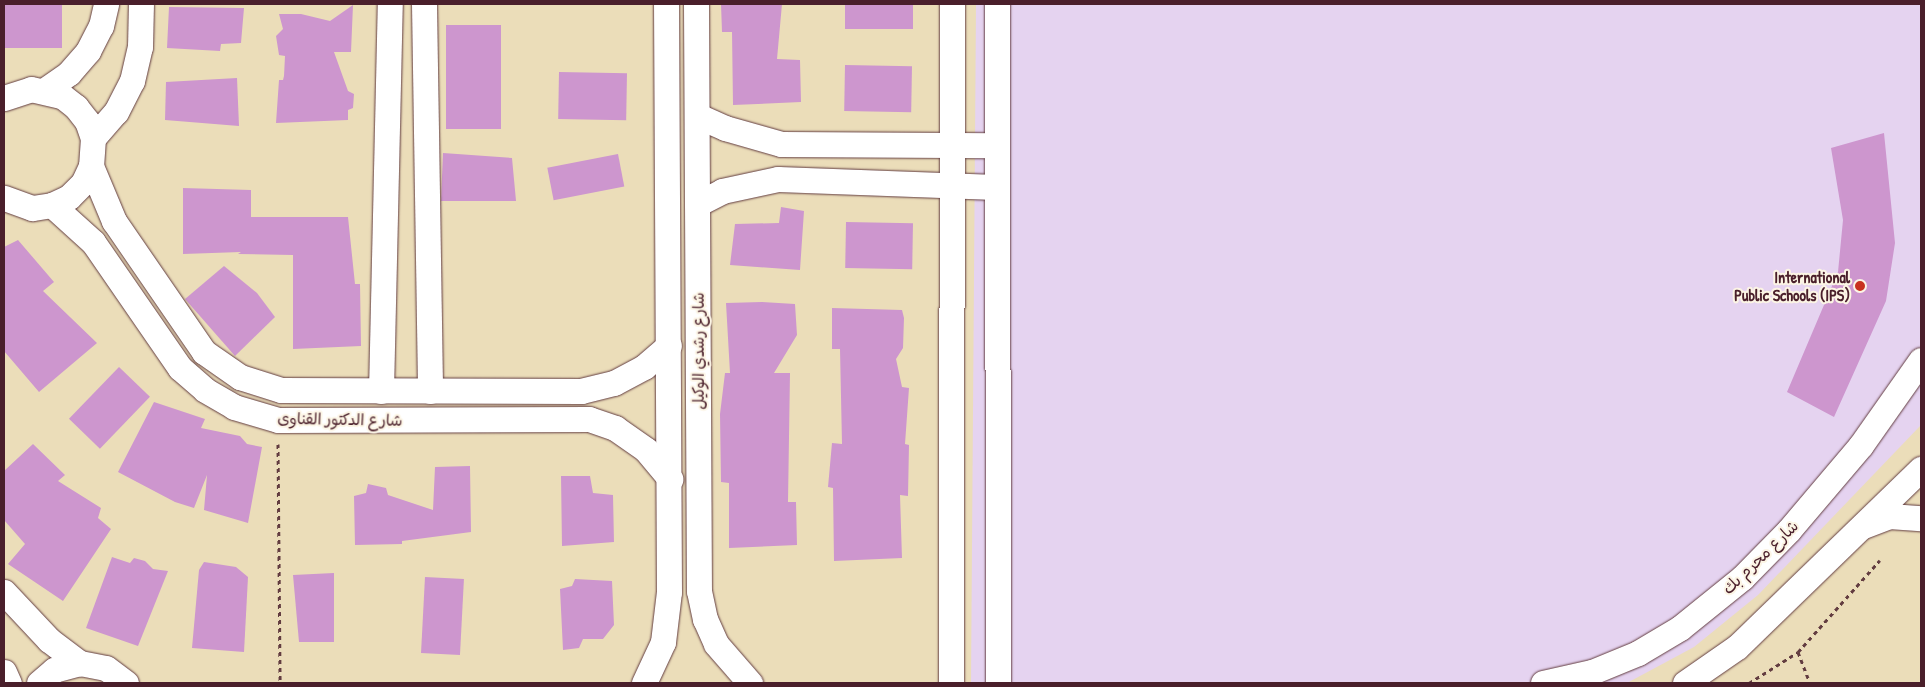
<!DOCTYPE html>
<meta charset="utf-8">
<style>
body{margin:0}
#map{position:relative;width:1925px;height:687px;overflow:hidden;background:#ebddb9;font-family:"Patrick Hand","Playpen Sans Arabic",sans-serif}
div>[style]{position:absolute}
.built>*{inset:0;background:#e5d3f0}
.building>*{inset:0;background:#cd96ce;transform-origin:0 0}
.path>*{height:3px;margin-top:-1.5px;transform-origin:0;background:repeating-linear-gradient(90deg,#623c40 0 4px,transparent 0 8px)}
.roads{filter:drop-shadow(0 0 1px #623c40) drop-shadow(0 0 1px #623c40)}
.minor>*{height:25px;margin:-12.5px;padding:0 12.5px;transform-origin:12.5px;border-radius:12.5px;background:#fff}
.dots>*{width:14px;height:14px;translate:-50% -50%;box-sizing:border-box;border:2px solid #fcf5e5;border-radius:50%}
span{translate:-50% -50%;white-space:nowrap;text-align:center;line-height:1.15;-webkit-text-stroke:4px #fcf5e5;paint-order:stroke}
.poi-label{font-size:16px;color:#4a1f2b;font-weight:700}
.right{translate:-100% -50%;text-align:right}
.street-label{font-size:16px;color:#4a1f2b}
.frame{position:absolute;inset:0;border:5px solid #4a1f2b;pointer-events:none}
</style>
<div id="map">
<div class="built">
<div style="clip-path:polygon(976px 4px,1921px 4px,1921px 425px,1758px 595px,1694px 647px,1627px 683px,971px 683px)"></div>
</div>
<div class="building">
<div style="left:4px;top:4px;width:58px;height:44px"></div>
<div style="clip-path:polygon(721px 4px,782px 4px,777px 59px,800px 60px,801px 102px,733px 105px,732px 32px,722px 32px)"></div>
<div style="left:845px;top:4px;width:68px;height:25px"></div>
<div style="clip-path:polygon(353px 5px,351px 52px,334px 52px,348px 91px,354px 94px,353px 108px,348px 110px,348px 120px,276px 123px,279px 80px,283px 80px,284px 76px,285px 56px,279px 55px,276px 36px,283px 29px,279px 14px,301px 14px,330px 21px)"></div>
<div style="clip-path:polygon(169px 7px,244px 8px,241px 43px,221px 44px,220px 51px,167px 48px)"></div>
<div style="left:446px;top:25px;width:55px;height:104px"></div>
<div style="left:845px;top:65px;width:67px;height:46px;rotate:1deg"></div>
<div style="left:559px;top:72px;width:68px;height:47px;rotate:1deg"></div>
<div style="clip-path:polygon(237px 78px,239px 126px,165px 120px,166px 82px)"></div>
<div style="clip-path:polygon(1884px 133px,1895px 243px,1886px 301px,1834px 417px,1787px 392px,1838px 272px,1843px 220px,1831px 148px)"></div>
<div style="clip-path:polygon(443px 153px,512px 158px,516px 201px,441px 201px)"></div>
<div style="left:618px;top:154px;width:33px;height:72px;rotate:79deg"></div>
<div style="clip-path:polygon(183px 188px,251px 190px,251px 217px,348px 217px,355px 284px,360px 284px,361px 346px,293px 349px,293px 255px,238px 254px,241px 252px,183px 254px)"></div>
<div style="clip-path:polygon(781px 207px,804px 211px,800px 270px,730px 265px,735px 224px,779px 223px)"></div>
<div style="left:846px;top:222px;width:67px;height:46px;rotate:1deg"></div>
<div style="clip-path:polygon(18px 240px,54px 282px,43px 291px,97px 343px,39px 392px,4px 351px,4px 247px)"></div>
<div style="clip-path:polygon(224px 266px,257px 293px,275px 317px,235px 356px,185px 299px)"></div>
<div style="clip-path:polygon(762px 302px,795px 304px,797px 335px,774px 373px,790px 373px,788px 502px,796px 502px,797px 545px,729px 548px,729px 483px,721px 482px,720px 414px,725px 373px,730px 373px,726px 303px)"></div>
<div style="clip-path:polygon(832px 308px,902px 310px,904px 318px,903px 348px,896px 359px,902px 387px,909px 388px,905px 444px,909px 445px,908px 496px,900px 495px,902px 558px,834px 561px,833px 488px,828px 487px,832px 443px,842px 444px,840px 349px,832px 349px)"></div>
<div style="left:119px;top:367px;width:43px;height:72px;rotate:44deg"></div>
<div style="clip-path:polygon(154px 402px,205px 419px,201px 428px,240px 436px,247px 444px,262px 447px,248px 523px,204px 510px,207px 475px,194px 508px,175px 502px,118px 472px)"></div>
<div style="clip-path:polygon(33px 444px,65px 475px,58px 481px,101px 508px,98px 518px,111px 529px,63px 601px,8px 564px,25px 544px,4px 520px,4px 471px)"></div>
<div style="clip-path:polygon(470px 466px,471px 532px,402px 541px,402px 544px,355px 545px,354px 496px,366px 493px,368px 484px,386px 488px,388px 495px,433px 510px,435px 467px)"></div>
<div style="clip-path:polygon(561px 476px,590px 476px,593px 493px,613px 495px,614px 542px,562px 546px)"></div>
<div style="clip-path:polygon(112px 557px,130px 563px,134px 558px,145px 561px,153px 569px,168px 571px,138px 646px,86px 628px)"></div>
<div style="clip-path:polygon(204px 562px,236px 567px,248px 577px,244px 652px,192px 648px,199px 570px)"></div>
<div style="clip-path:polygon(334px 573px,334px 642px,299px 642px,293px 575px)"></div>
<div style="left:425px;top:577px;width:39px;height:76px;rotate:3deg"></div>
<div style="clip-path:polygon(575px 579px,612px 581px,614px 625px,603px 639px,583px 639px,579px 648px,563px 650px,560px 589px,572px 586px)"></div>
</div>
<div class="path">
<div style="left:278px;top:444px;width:239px;rotate:89.5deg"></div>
<div style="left:1798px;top:652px;width:33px;rotate:69deg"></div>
<div style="left:1749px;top:683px;width:58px;rotate:-32.3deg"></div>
<div style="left:1798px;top:652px;width:123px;rotate:-48.3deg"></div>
</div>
<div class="roads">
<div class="minor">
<div style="left:424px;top:4px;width:387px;rotate:89.1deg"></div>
<div style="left:696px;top:4px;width:587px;rotate:89.71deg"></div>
<div style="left:699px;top:591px;width:29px;rotate:78deg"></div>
<div style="left:705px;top:619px;width:27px;rotate:66deg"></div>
<div style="left:716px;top:644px;width:52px;rotate:48.9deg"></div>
<div style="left:997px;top:4px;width:679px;rotate:89.92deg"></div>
<div style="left:45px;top:90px;width:29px;rotate:-35deg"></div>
<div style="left:69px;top:73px;width:29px;rotate:-49deg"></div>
<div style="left:88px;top:51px;width:28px;rotate:-63deg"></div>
<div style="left:101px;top:26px;width:23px;rotate:-77deg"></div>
<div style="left:4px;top:98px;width:28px;rotate:-18deg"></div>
<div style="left:31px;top:89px;width:32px;rotate:13deg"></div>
<div style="left:62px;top:96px;width:18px;rotate:38deg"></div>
<div style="left:76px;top:107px;width:18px;rotate:52deg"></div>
<div style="left:87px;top:121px;width:18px;rotate:71deg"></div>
<div style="left:93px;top:138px;width:28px;rotate:94deg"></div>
<div style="left:91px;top:166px;width:19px;rotate:115deg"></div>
<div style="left:83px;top:183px;width:20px;rotate:135deg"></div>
<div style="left:69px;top:197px;width:19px;rotate:155deg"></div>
<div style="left:52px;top:205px;width:20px;rotate:171deg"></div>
<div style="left:32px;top:208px;width:30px;rotate:-160deg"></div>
<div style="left:698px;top:116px;width:30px;rotate:24deg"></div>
<div style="left:725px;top:128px;width:58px;rotate:15.9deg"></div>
<div style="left:781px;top:144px;width:216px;rotate:0.3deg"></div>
<div style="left:93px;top:138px;width:35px;rotate:-49deg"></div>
<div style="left:116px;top:112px;width:35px;rotate:-63deg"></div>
<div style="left:132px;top:81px;width:35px;rotate:-77deg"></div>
<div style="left:140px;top:47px;width:43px;rotate:-88.7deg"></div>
<div style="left:91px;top:166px;width:60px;rotate:67.3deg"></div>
<div style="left:114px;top:221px;width:159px;rotate:55.5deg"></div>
<div style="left:204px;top:352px;width:44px;rotate:34.8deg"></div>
<div style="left:240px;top:377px;width:43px;rotate:17.6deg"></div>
<div style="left:281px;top:390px;width:300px;rotate:0.2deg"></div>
<div style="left:581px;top:391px;width:34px;rotate:-14deg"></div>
<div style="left:614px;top:383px;width:34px;rotate:-28deg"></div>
<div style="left:644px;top:367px;width:33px;rotate:-41deg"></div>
<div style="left:697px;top:204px;width:28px;rotate:-27deg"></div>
<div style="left:722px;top:191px;width:57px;rotate:-12.1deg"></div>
<div style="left:778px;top:179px;width:218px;rotate:2.1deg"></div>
<div style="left:52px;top:205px;width:55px;rotate:42.1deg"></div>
<div style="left:93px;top:242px;width:153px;rotate:55.4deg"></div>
<div style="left:180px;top:368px;width:33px;rotate:41deg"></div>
<div style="left:205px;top:390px;width:34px;rotate:30deg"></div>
<div style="left:234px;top:407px;width:46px;rotate:16.5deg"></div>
<div style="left:278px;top:420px;width:311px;rotate:-0.2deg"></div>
<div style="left:589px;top:419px;width:28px;rotate:19deg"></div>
<div style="left:615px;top:428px;width:38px;rotate:35deg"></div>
<div style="left:646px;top:450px;width:38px;rotate:50deg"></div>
<div style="left:381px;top:391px;width:387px;rotate:-88.7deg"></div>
<div style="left:1863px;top:526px;width:28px;rotate:-21deg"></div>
<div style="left:1889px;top:516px;width:32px;rotate:4deg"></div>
<div style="left:4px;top:592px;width:66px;rotate:46.8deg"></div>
<div style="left:49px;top:640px;width:39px;rotate:37deg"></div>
<div style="left:4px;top:672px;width:12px;rotate:66deg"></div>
<div style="left:39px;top:683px;width:20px;rotate:-41deg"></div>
<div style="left:54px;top:670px;width:27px;rotate:-15deg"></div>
<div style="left:80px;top:663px;width:26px;rotate:11deg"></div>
<div style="left:106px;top:668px;width:25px;rotate:37deg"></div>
<div style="left:644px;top:683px;width:45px;rotate:-65.1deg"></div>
<div style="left:663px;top:642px;width:50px;rotate:-83.2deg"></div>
<div style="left:669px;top:592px;width:588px;rotate:-90.29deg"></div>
<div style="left:951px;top:683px;width:679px;rotate:-89.92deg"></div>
<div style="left:1543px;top:683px;width:50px;rotate:-12.7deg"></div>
<div style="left:1592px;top:672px;width:50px;rotate:-22.4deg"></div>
<div style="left:1638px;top:653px;width:49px;rotate:-30.8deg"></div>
<div style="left:1680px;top:628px;width:80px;rotate:-38.9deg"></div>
<div style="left:1742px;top:578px;width:67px;rotate:-45.6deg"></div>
<div style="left:1789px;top:530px;width:111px;rotate:-49.7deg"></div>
<div style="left:1861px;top:445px;width:104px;rotate:-54.8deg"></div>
<div style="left:1685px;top:683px;width:63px;rotate:-34.7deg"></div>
<div style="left:1737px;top:647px;width:256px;rotate:-44.1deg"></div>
</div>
</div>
<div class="dots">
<div style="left:1860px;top:286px;background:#c8321e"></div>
</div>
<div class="poi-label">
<span class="right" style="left:1850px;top:286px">International<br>Public Schools (IPS)</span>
</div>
<div class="street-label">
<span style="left:698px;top:351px;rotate:-90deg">شارع رشدي الوكيل</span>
<span style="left:340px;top:419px;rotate:1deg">شارع الدكتور القناوى</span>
<span style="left:1760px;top:557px;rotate:-44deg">شارع محرم بك</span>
</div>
<div class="frame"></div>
</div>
